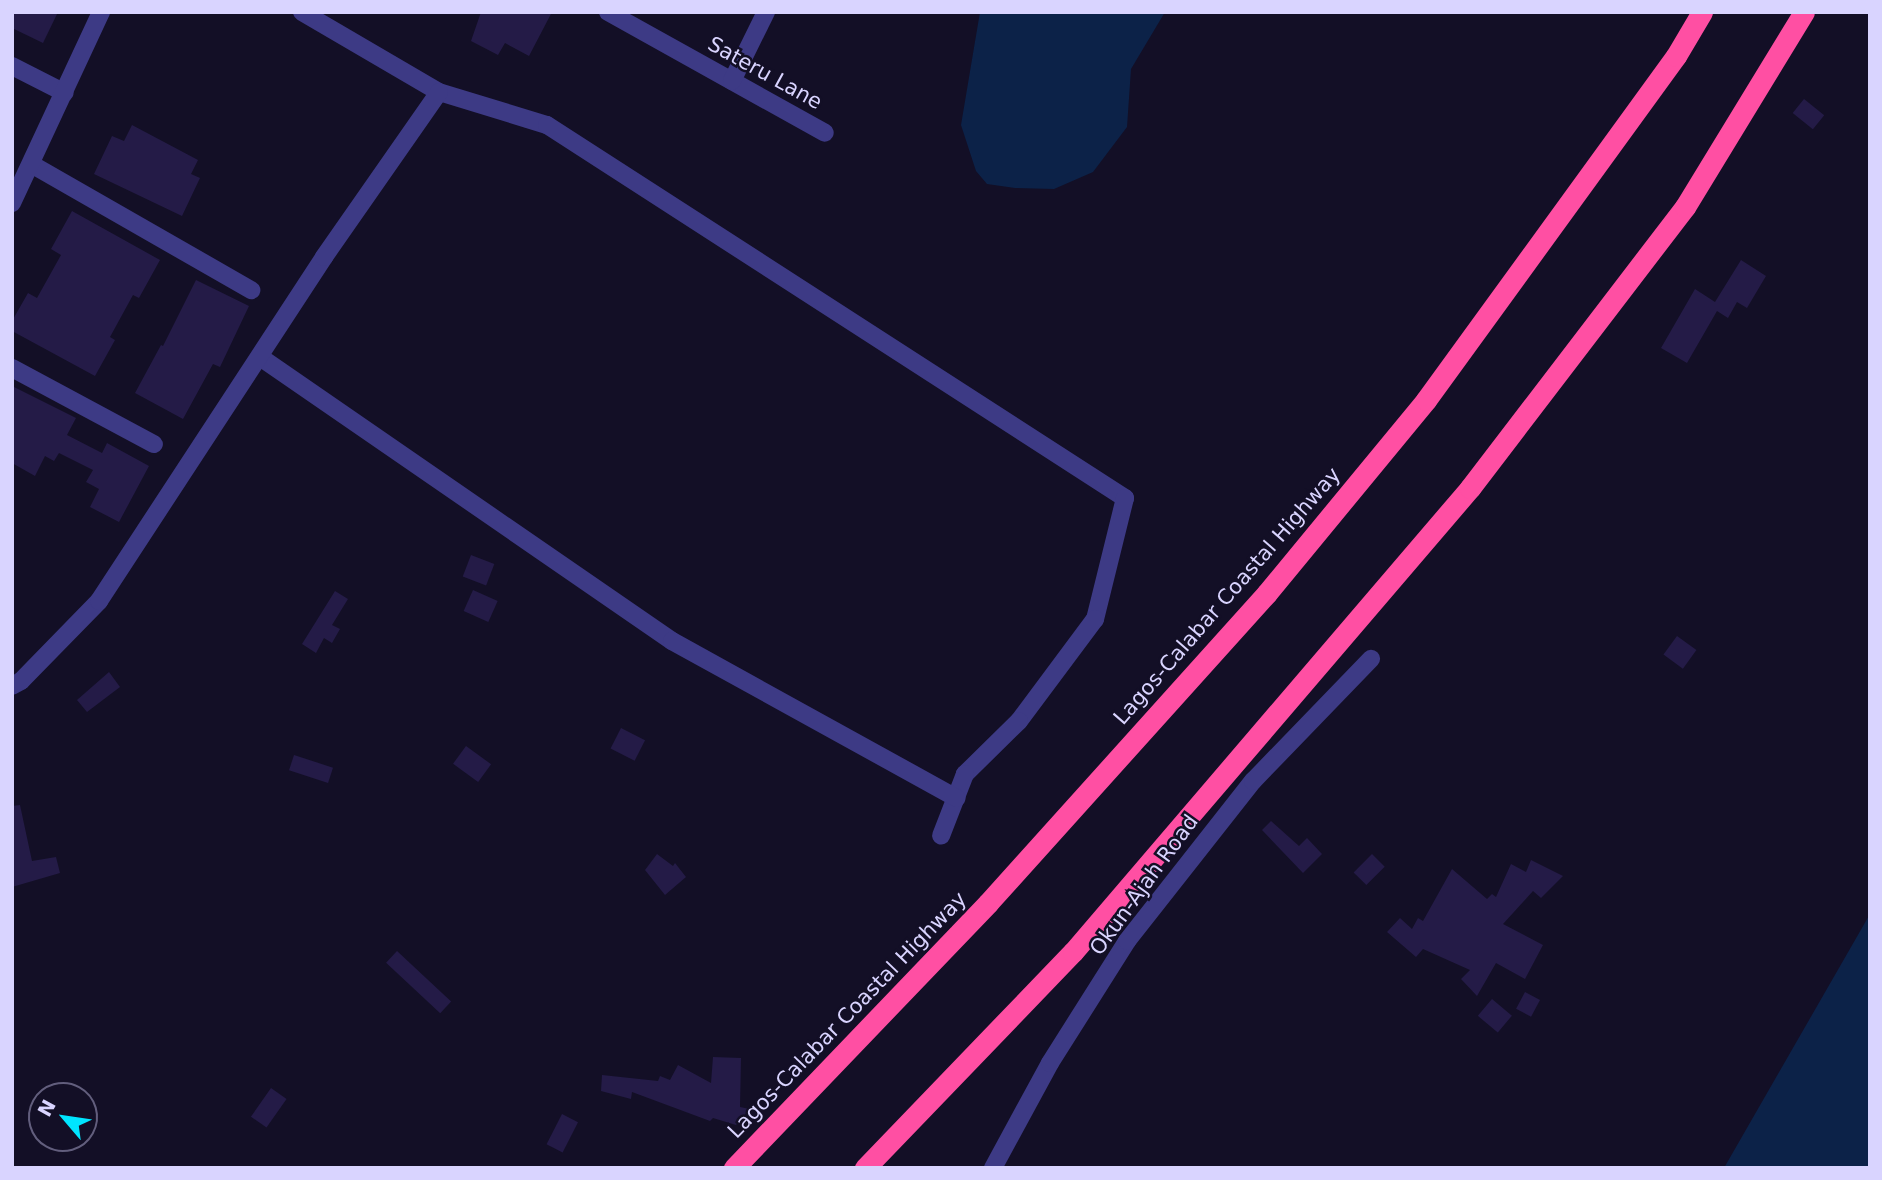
<!DOCTYPE html>
<style>
body{margin:0}
#map{position:relative;width:1882px;height:1180px;overflow:hidden;background:#130f26;font-family:"DejaVu Sans",sans-serif}
div>[style]{position:absolute}
.water>*{inset:0;background:#0c2248}
.building>*{inset:0;background:#241b47;transform-origin:0 0}
.street>*{height:18px;margin:-9px;padding:0 9px;transform-origin:9px;border-radius:9px;background:#3d3a85}
.highway>*{height:21px;margin:-10.5px;padding:0 10.5px;transform-origin:10.5px;border-radius:10.5px;background:#ff4fa3}
span{translate:-50% -50%;white-space:nowrap;text-align:center;line-height:1.15;-webkit-text-stroke:5px #130f26;paint-order:stroke}
.street-label{font-size:21px;color:#d9d4ff}
.frame{position:absolute;inset:0;border:14px solid #d9d4ff;pointer-events:none}
.north{position:absolute;left:28px;top:1082px;width:70px;height:70px;box-sizing:border-box;background:#130f26;border:2px solid #625e7d;border-radius:50%;rotate:299deg;font-size:19px;font-weight:700;line-height:28px;text-align:center;color:#d9d4ff}
.north::after{content:'';display:block;margin:auto;width:24px;height:32px;background:#00e5ff;clip-path:polygon(50% 0,100% 100%,50% 72%,0 100%)}
</style>
<div id="map">
<div class="water">
<div style="clip-path:polygon(980px 12px,1165px 12px,1131px 69px,1127px 127px,1093px 172px,1054px 189px,1015px 188px,987px 184px,976px 171px,961px 125px)"></div>
<div style="clip-path:polygon(1870px 914px,1870px 1168px,1724px 1168px)"></div>
</div>
<div class="building">
<div style="clip-path:polygon(12px 12px,58px 12px,43px 43px,12px 28px)"></div>
<div style="clip-path:polygon(481px 12px,552px 12px,529px 56px,505px 43px,498px 55px,471px 41px)"></div>
<div style="left:1804px;top:99px;width:26px;height:18px;rotate:39deg"></div>
<div style="clip-path:polygon(132px 125px,198px 160px,191px 174px,200px 178px,182px 216px,94px 174px,112px 136px,124px 141px)"></div>
<div style="clip-path:polygon(72px 211px,160px 260px,139px 298px,133px 295px,110px 337px,115px 340px,95px 376px,12px 331px,12px 321px,28px 293px,37px 298px,61px 255px,51px 249px)"></div>
<div style="clip-path:polygon(1741px 260px,1766px 276px,1747px 308px,1737px 302px,1728px 318px,1717px 311px,1687px 363px,1661px 348px,1695px 289px,1715px 302px)"></div>
<div style="clip-path:polygon(196px 280px,249px 306px,220px 367px,213px 364px,183px 419px,135px 393px,161px 345px,163px 346px)"></div>
<div style="clip-path:polygon(12px 386px,76px 418px,67px 435px,102px 453px,107px 443px,149px 466px,119px 522px,90px 507px,99px 489px,86px 482px,93px 470px,59px 453px,54px 461px,45px 456px,35px 476px,12px 463px)"></div>
<div style="left:471px;top:555px;width:25px;height:23px;rotate:21deg"></div>
<div style="left:473px;top:590px;width:27px;height:23px;rotate:24deg"></div>
<div style="clip-path:polygon(335px 591px,348px 599px,332px 625px,340px 629px,332px 643px,324px 638px,316px 653px,302px 644px)"></div>
<div style="left:1677px;top:636px;width:24px;height:23px;rotate:36deg"></div>
<div style="clip-path:polygon(109px 672px,120px 687px,87px 712px,77px 700px)"></div>
<div style="left:621px;top:728px;width:27px;height:23px;rotate:27deg"></div>
<div style="left:466px;top:746px;width:31px;height:22px;rotate:36deg"></div>
<div style="left:294px;top:755px;width:41px;height:16px;rotate:18deg"></div>
<div style="clip-path:polygon(20px 805px,32px 861px,56px 857px,60px 873px,12px 887px,12px 806px)"></div>
<div style="clip-path:polygon(1271px 821px,1299px 846px,1307px 838px,1322px 854px,1303px 873px,1262px 830px)"></div>
<div style="clip-path:polygon(657px 854px,673px 866px,675px 863px,686px 877px,665px 895px,645px 870px)"></div>
<div style="left:1372px;top:854px;width:18px;height:26px;rotate:45deg"></div>
<div style="clip-path:polygon(1531px 860px,1563px 876px,1541px 898px,1533px 891px,1503px 924px,1543px 945px,1525px 979px,1496px 963px,1477px 996px,1461px 979px,1470px 970px,1423px 949px,1416px 957px,1387px 932px,1400px 918px,1412px 929px,1418px 918px,1423px 921px,1452px 869px,1487px 899px,1492px 894px,1496px 897px,1511px 864px,1526px 872px)"></div>
<div style="left:397px;top:951px;width:74px;height:16px;rotate:43deg"></div>
<div style="left:1525px;top:992px;width:17px;height:19px;rotate:28deg"></div>
<div style="left:1492px;top:999px;width:26px;height:22px;rotate:40deg"></div>
<div style="clip-path:polygon(713px 1057px,741px 1058px,740px 1107px,750px 1109px,736px 1125px,713px 1118px,710px 1121px,632px 1092px,631px 1099px,601px 1091px,602px 1075px,658px 1081px,660px 1076px,670px 1080px,678px 1065px,711px 1083px)"></div>
<div style="left:271px;top:1088px;width:19px;height:35px;rotate:35deg"></div>
<div style="left:562px;top:1114px;width:18px;height:34px;rotate:27deg"></div>
</div>
<div class="street">
<div style="left:302px;top:12px;width:159px;rotate:30.3deg"></div>
<div style="left:439px;top:92px;width:113px;rotate:17deg"></div>
<div style="left:547px;top:125px;width:688px;rotate:32.84deg"></div>
<div style="left:1125px;top:498px;width:125px;rotate:103.9deg"></div>
<div style="left:1095px;top:619px;width:127px;rotate:126.7deg"></div>
<div style="left:1019px;top:721px;width:76px;rotate:135.5deg"></div>
<div style="left:965px;top:774px;width:66px;rotate:111.2deg"></div>
<div style="left:608px;top:12px;width:248px;rotate:29.1deg"></div>
<div style="left:12px;top:66px;width:59px;rotate:27deg"></div>
<div style="left:732px;top:81px;width:77px;rotate:-63.8deg"></div>
<div style="left:31px;top:164px;width:254px;rotate:29.8deg"></div>
<div style="left:12px;top:203px;width:211px;rotate:-65deg"></div>
<div style="left:260px;top:357px;width:500px;rotate:34.58deg"></div>
<div style="left:672px;top:641px;width:325px;rotate:28.9deg"></div>
<div style="left:12px;top:368px;width:161px;rotate:28.2deg"></div>
<div style="left:12px;top:686px;width:10px;rotate:-29deg"></div>
<div style="left:21px;top:681px;width:112px;rotate:-45.7deg"></div>
<div style="left:99px;top:601px;width:411px;rotate:-56.8deg"></div>
<div style="left:324px;top:257px;width:201px;rotate:-55.1deg"></div>
<div style="left:993px;top:1168px;width:119px;rotate:-61.5deg"></div>
<div style="left:1050px;top:1063px;width:144px;rotate:-57.7deg"></div>
<div style="left:1127px;top:941px;width:204px;rotate:-51.8deg"></div>
<div style="left:1253px;top:781px;width:170px;rotate:-46deg"></div>
</div>
<div class="highway">
<div style="left:734px;top:1168px;width:367px;rotate:-46.2deg"></div>
<div style="left:988px;top:903px;width:417px;rotate:-48deg"></div>
<div style="left:1267px;top:593px;width:250px;rotate:-50.5deg"></div>
<div style="left:1426px;top:400px;width:425px;rotate:-54deg"></div>
<div style="left:1676px;top:56px;width:51px;rotate:-59.4deg"></div>
<div style="left:865px;top:1168px;width:300px;rotate:-46.1deg"></div>
<div style="left:1073px;top:952px;width:611px;rotate:-49.45deg"></div>
<div style="left:1470px;top:488px;width:354px;rotate:-52.6deg"></div>
<div style="left:1685px;top:207px;width:228px;rotate:-58.6deg"></div>
</div>
<div class="street-label">
<span style="left:765px;top:73px;rotate:29deg">Sateru Lane</span>
<span style="left:1227px;top:596px;rotate:-49deg">Lagos-Calabar Coastal Highway</span>
<span style="left:1144px;top:885px;rotate:-54deg">Okun-Ajah Road</span>
<span style="left:847px;top:1015px;rotate:-46deg">Lagos-Calabar Coastal Highway</span>
</div>
<div class="frame"></div>
<div class="north">N</div>
</div>
